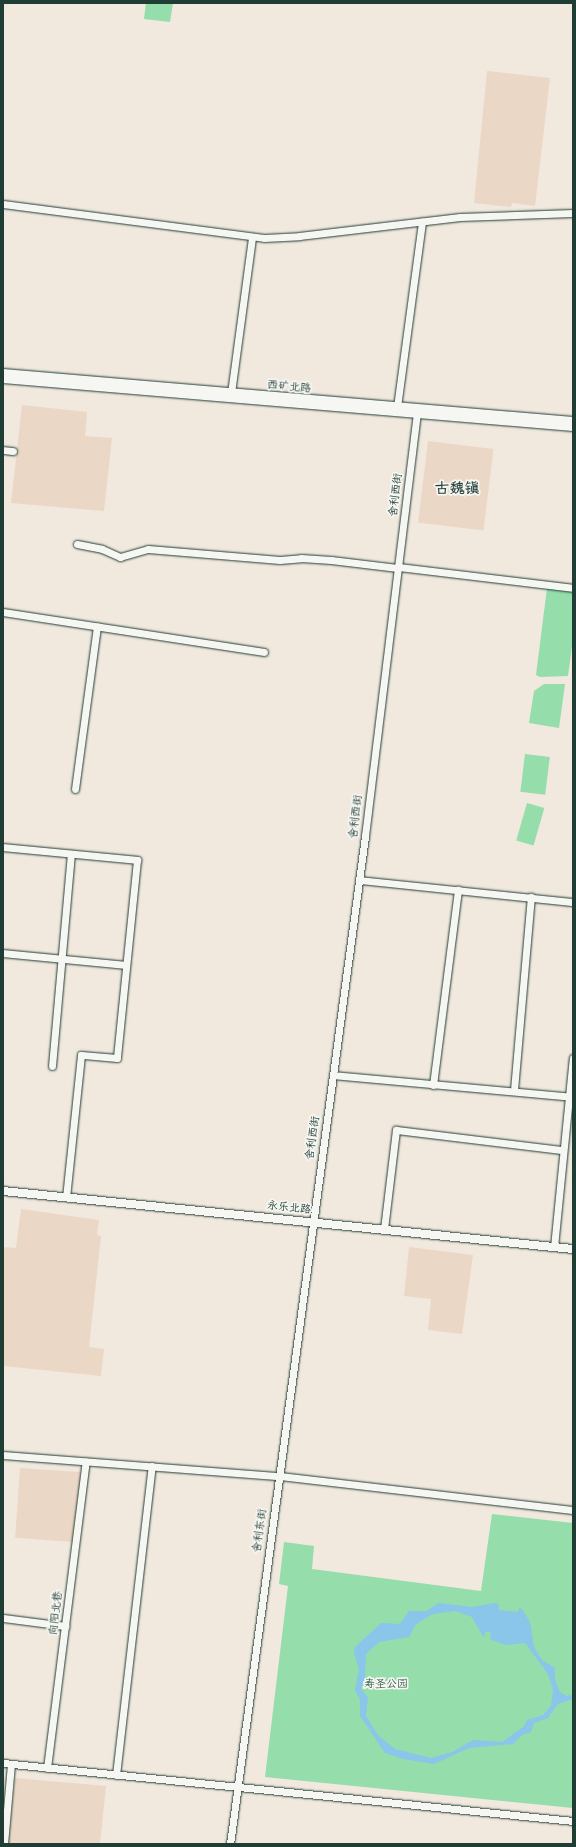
<!DOCTYPE html>
<meta charset="utf-8">
<style>
body{margin:0}
#map{position:relative;width:576px;height:1847px;overflow:hidden;background:#f1e8de;font-family:Sriracha,"LXGW WenKai TC",sans-serif}
div>[style]{position:absolute}
.built>*{inset:0;background:#ebd7c5;transform-origin:0 0}
.green>*{inset:0;background:#95ddab;transform-origin:0 0}
.water>*{inset:0;background:#89c6e9}
.roads{filter:drop-shadow(0 0 1px #1f3d34) drop-shadow(0 0 1px #1f3d34)}
.minor>*{height:7px;margin:-3.5px;padding:0 3.5px;transform-origin:3.5px;border-radius:3.5px;background:#f6f6f2}
.major>*{height:8px;margin:-4px;padding:0 4px;transform-origin:4px;border-radius:4px;background:#f6f6f2}
span{translate:-50% -50%;white-space:nowrap;text-align:center;line-height:1.15;-webkit-text-stroke:3.5px #f6f6f2;paint-order:stroke}
.street-label{font-size:11px;color:#1f3d34}
.park-label{font-size:11px;color:#375d4c}
.district-label{font-size:15px;color:#1f3d34;font-weight:700}
.frame{position:absolute;inset:0;border:4px solid #1f3d34;pointer-events:none}
</style>
<div id="map">
<div class="built">
<div style="clip-path:polygon(487px 71px,550px 78px,535px 206px,512px 203px,511px 207px,474px 203px)"></div>
<div style="clip-path:polygon(22px 405px,87px 412px,85px 436px,112px 438px,104px 511px,11px 503px)"></div>
<div style="left:428px;top:441px;width:66px;height:82px;rotate:7deg"></div>
<div style="clip-path:polygon(21px 1209px,99px 1220px,97px 1235px,101px 1236px,89px 1347px,104px 1349px,101px 1376px,4px 1366px,3px 1371px,3px 1247px,16px 1248px)"></div>
<div style="clip-path:polygon(409px 1247px,473px 1255px,462px 1334px,428px 1330px,431px 1299px,404px 1296px)"></div>
<div style="left:20px;top:1468px;width:62px;height:70px;rotate:4deg"></div>
<div style="clip-path:polygon(15px 1778px,106px 1786px,100px 1844px,8px 1844px)"></div>
</div>
<div class="green">
<div style="clip-path:polygon(146px 3px,173px 3px,170px 22px,144px 19px)"></div>
<div style="clip-path:polygon(547px 588px,573px 591px,573px 639px,568px 676px,540px 677px,536px 675px)"></div>
<div style="clip-path:polygon(544px 684px,565px 684px,559px 728px,529px 723px,534px 691px)"></div>
<div style="left:525px;top:754px;width:25px;height:38px;rotate:7deg"></div>
<div style="left:527px;top:803px;width:18px;height:39px;rotate:16deg"></div>
<div style="clip-path:polygon(492px 1514px,573px 1523px,573px 1808px,265px 1777px,288px 1586px,279px 1584px,284px 1542px,314px 1546px,312px 1569px,481px 1591px)"></div>
</div>
<div class="water">
<div style="clip-path:polygon(evenodd,438px 1603px,472px 1607px,495px 1603px,499px 1604px,499px 1610px,518px 1612px,519px 1608px,522px 1609px,530px 1622px,534px 1647px,542px 1660px,555px 1668px,555px 1680px,560px 1692px,566px 1696px,573px 1695px,573px 1699px,558px 1704px,548px 1718px,534px 1723px,531px 1732px,522px 1735px,513px 1744px,469px 1748px,434px 1764px,403px 1759px,385px 1753px,360px 1716px,360px 1700px,355px 1690px,359px 1669px,354px 1653px,355px 1647px,381px 1623px,400px 1624px,409px 1611px,427px 1611px,438px 1603px,455px 1611px,472px 1617px,482px 1635px,485px 1637px,485px 1632px,490px 1632px,491px 1640px,506px 1645px,525px 1643px,548px 1674px,553px 1689px,551px 1706px,543px 1715px,527px 1720px,524px 1726px,502px 1742px,473px 1740px,452px 1752px,431px 1758px,395px 1749px,378px 1735px,366px 1716px,368px 1697px,361px 1689px,365px 1678px,366px 1654px,379px 1642px,409px 1637px,416px 1624px,433px 1614px,455px 1611px)"></div>
</div>
<div class="roads">
<div class="minor">
<div style="left:3px;top:204px;width:263px;rotate:7.4deg"></div>
<div style="left:264px;top:238px;width:35px;rotate:-3deg"></div>
<div style="left:299px;top:236px;width:162px;rotate:-6.7deg"></div>
<div style="left:460px;top:217px;width:113px;rotate:-2deg"></div>
<div style="left:231px;top:393px;width:157px;rotate:-82.3deg"></div>
<div style="left:397px;top:407px;width:187px;rotate:-82.3deg"></div>
<div style="left:3px;top:450px;width:10px;rotate:6deg"></div>
<div style="left:77px;top:544px;width:25px;rotate:11deg"></div>
<div style="left:102px;top:549px;width:20px;rotate:24deg"></div>
<div style="left:120px;top:557px;width:29px;rotate:-16deg"></div>
<div style="left:148px;top:549px;width:132px;rotate:4.8deg"></div>
<div style="left:280px;top:560px;width:21px;rotate:-5deg"></div>
<div style="left:301px;top:558px;width:30px;rotate:4deg"></div>
<div style="left:331px;top:560px;width:67px;rotate:6.8deg"></div>
<div style="left:398px;top:567px;width:176px;rotate:6.8deg"></div>
<div style="left:3px;top:612px;width:264px;rotate:8.7deg"></div>
<div style="left:75px;top:789px;width:164px;rotate:-82.3deg"></div>
<div style="left:3px;top:847px;width:135px;rotate:5.5deg"></div>
<div style="left:137px;top:860px;width:199px;rotate:95.8deg"></div>
<div style="left:117px;top:1058px;width:36px;rotate:-175deg"></div>
<div style="left:81px;top:1055px;width:143px;rotate:96deg"></div>
<div style="left:359px;top:880px;width:215px;rotate:5.9deg"></div>
<div style="left:3px;top:953px;width:123px;rotate:5.6deg"></div>
<div style="left:52px;top:1066px;width:213px;rotate:-84.9deg"></div>
<div style="left:333px;top:1075px;width:241px;rotate:5.2deg"></div>
<div style="left:433px;top:1085px;width:197px;rotate:-82.7deg"></div>
<div style="left:514px;top:1090px;width:194px;rotate:-85deg"></div>
<div style="left:384px;top:1229px;width:100px;rotate:-83.1deg"></div>
<div style="left:396px;top:1130px;width:167px;rotate:6.9deg"></div>
<div style="left:554px;top:1247px;width:190px;rotate:-84.3deg"></div>
<div style="left:3px;top:1455px;width:277px;rotate:4.4deg"></div>
<div style="left:279px;top:1476px;width:296px;rotate:6.6deg"></div>
<div style="left:3px;top:1618px;width:63px;rotate:7.4deg"></div>
<div style="left:3px;top:1763px;width:573px;rotate:5.81deg"></div>
<div style="left:47px;top:1768px;width:309px;rotate:-82.8deg"></div>
<div style="left:116px;top:1775px;width:311px;rotate:-83.4deg"></div>
<div style="left:4px;top:1844px;width:80px;rotate:-85deg"></div>
<div style="left:230px;top:1844px;width:1017px;rotate:-82.37deg"></div>
<div style="left:365px;top:836px;width:425px;rotate:-83deg"></div>
</div>
<div class="major">
<div style="left:3px;top:373px;width:572px;rotate:4.81deg"></div>
<div style="left:3px;top:379px;width:572px;rotate:4.81deg"></div>
<div style="left:3px;top:1191px;width:573px;rotate:5.81deg"></div>
</div>
</div>
<div class="street-label">
<span style="left:289px;top:387px;rotate:5deg">西矿北路</span>
<span style="left:396px;top:495px;rotate:-83deg">舍利西街</span>
<span style="left:356px;top:817px;rotate:-83deg">舍利西街</span>
<span style="left:313px;top:1138px;rotate:-82deg">舍利西街</span>
<span style="left:289px;top:1208px;rotate:6deg">永乐北路</span>
<span style="left:260px;top:1531px;rotate:-82deg">舍利东街</span>
<span style="left:56px;top:1613px;rotate:-83deg">向阳北巷</span>
</div>
<div class="park-label">
<span style="left:386px;top:1684px">寿圣公园</span>
</div>
<div class="district-label">
<span style="left:457px;top:489px">古魏镇</span>
</div>
<div class="frame"></div>
</div>
